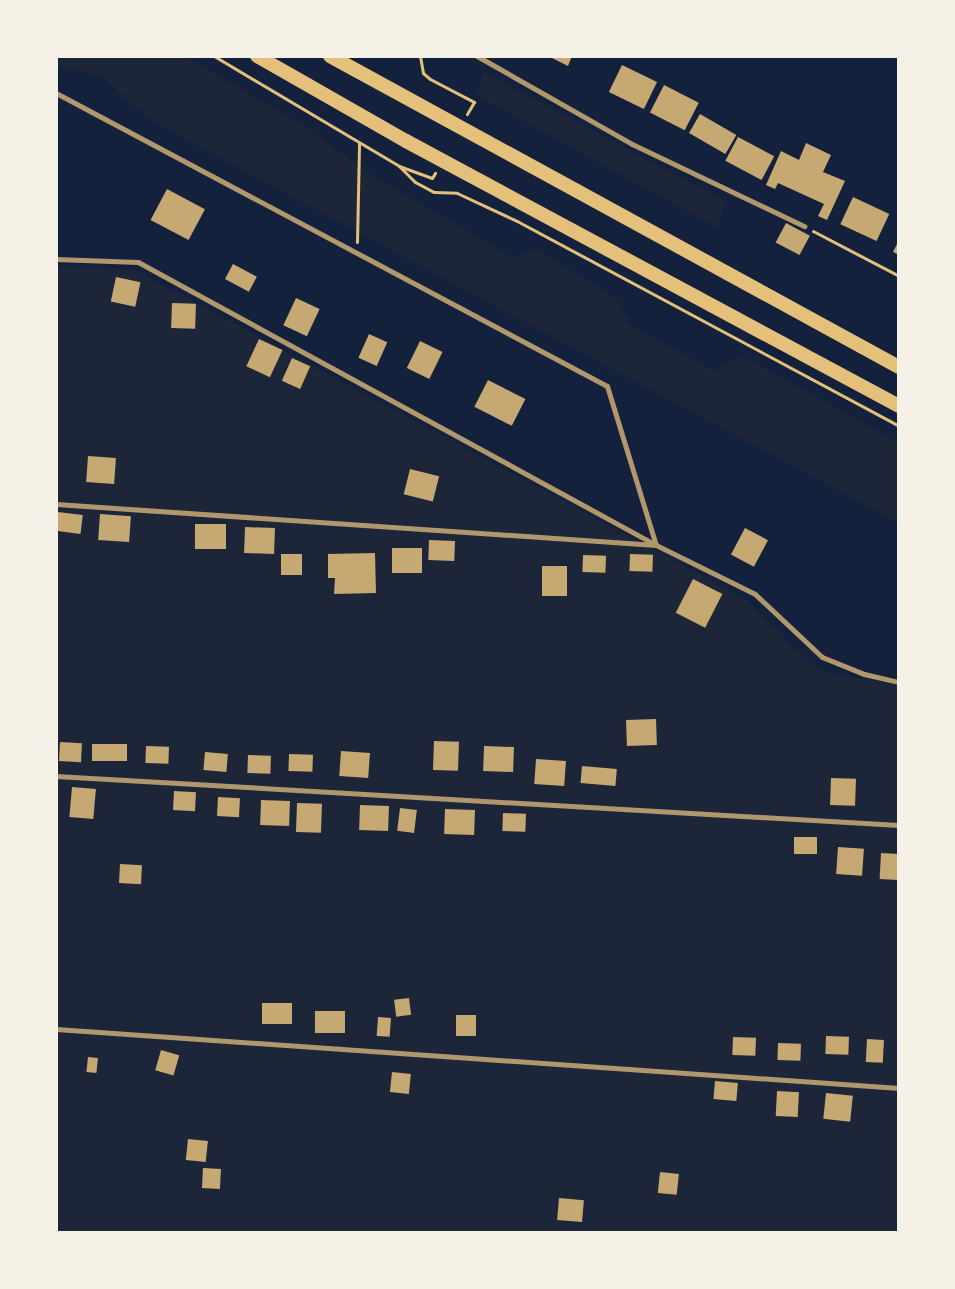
<!DOCTYPE html>
<style>
body{margin:0}
#map{position:relative;width:955px;height:1289px;overflow:hidden;background:#14213d;font-family:"Source Sans 3",sans-serif}
div>[style]{position:absolute}
.green>*{inset:0;background:#1d2539}
.building>*{inset:0;background:#c6a872;transform-origin:0 0}
.path>*{height:3px;margin:-1.5px;padding:0 1.5px;transform-origin:1.5px;border-radius:1.5px;background:#e5c07b}
.minor>*{height:5px;margin:-2.5px;padding:0 2.5px;transform-origin:2.5px;border-radius:2.5px;background:#b1986c}
.trunk>*{height:14px;margin:-7px;padding:0 7px;transform-origin:7px;border-radius:7px;background:#e5c07b}
span{translate:-50% -50%;white-space:nowrap;text-align:center;line-height:1.15;-webkit-text-stroke:4.5px #f6f1e7;paint-order:stroke}
.frame{position:absolute;inset:0;border:58px solid #f6f1e7;pointer-events:none}
</style>
<div id="map">
<div class="green">
<div style="clip-path:polygon(56px 56px,184px 56px,303px 125px,375px 177px,512px 257px,537px 249px,616px 298px,631px 325px,713px 371px,742px 356px,899px 443px,899px 523px,148px 119px,100px 75px,56px 67px)"></div>
<div style="clip-path:polygon(483px 72px,727px 202px,718px 228px,476px 95px)"></div>
<div style="clip-path:polygon(56px 266px,133px 269px,747px 600px,818px 670px,899px 686px,899px 1233px,56px 1233px)"></div>
</div>
<div class="building">
<div style="clip-path:polygon(548px 56px,572px 56px,568px 66px)"></div>
<div style="left:622px;top:65px;width:39px;height:30px;rotate:26deg"></div>
<div style="left:664px;top:85px;width:39px;height:31px;rotate:27deg"></div>
<div style="left:700px;top:114px;width:42px;height:22px;rotate:30deg"></div>
<div style="left:738px;top:137px;width:41px;height:27px;rotate:28deg"></div>
<div style="clip-path:polygon(806px 143px,831px 155px,823px 172px,845px 181px,827px 220px,818px 216px,824px 204px,778px 183px,775px 189px,766px 185px,781px 151px,799px 160px)"></div>
<div style="left:167px;top:189px;width:43px;height:35px;rotate:28deg"></div>
<div style="left:853px;top:197px;width:40px;height:30px;rotate:25deg"></div>
<div style="left:786px;top:223px;width:27px;height:22px;rotate:28deg"></div>
<div style="clip-path:polygon(899px 240px,899px 255px,893px 252px)"></div>
<div style="left:233px;top:264px;width:27px;height:17px;rotate:28deg"></div>
<div style="left:116px;top:277px;width:25px;height:25px;rotate:12deg"></div>
<div style="left:296px;top:298px;width:26px;height:30px;rotate:25deg"></div>
<div style="left:172px;top:303px;width:24px;height:25px;rotate:2deg"></div>
<div style="left:369px;top:334px;width:20px;height:26px;rotate:24deg"></div>
<div style="left:259px;top:339px;width:26px;height:30px;rotate:25deg"></div>
<div style="left:420px;top:341px;width:25px;height:30px;rotate:26deg"></div>
<div style="left:292px;top:358px;width:20px;height:25px;rotate:24deg"></div>
<div style="left:488px;top:380px;width:42px;height:30px;rotate:27deg"></div>
<div style="left:88px;top:456px;width:28px;height:26px;rotate:4deg"></div>
<div style="left:410px;top:469px;width:30px;height:26px;rotate:14deg"></div>
<div style="left:58px;top:512px;width:25px;height:19px;rotate:7deg"></div>
<div style="left:100px;top:514px;width:31px;height:26px;rotate:4deg"></div>
<div style="left:195px;top:524px;width:31px;height:25px"></div>
<div style="left:245px;top:527px;width:30px;height:26px;rotate:2deg"></div>
<div style="left:745px;top:528px;width:26px;height:30px;rotate:28deg"></div>
<div style="left:429px;top:540px;width:26px;height:20px;rotate:2deg"></div>
<div style="left:392px;top:548px;width:30px;height:25px"></div>
<div style="clip-path:polygon(375px 553px,376px 593px,334px 594px,335px 578px,328px 578px,328px 554px)"></div>
<div style="left:302px;top:554px;width:21px;height:21px;rotate:90deg"></div>
<div style="left:630px;top:554px;width:23px;height:17px;rotate:2deg"></div>
<div style="left:583px;top:555px;width:23px;height:17px;rotate:2deg"></div>
<div style="left:542px;top:566px;width:25px;height:30px"></div>
<div style="left:693px;top:579px;width:33px;height:38px;rotate:27deg"></div>
<div style="left:656px;top:719px;width:26px;height:30px;rotate:88deg"></div>
<div style="left:434px;top:741px;width:25px;height:29px;rotate:2deg"></div>
<div style="left:60px;top:742px;width:22px;height:19px;rotate:3deg"></div>
<div style="left:127px;top:744px;width:17px;height:35px;rotate:90deg"></div>
<div style="left:146px;top:746px;width:23px;height:17px;rotate:2deg"></div>
<div style="left:484px;top:746px;width:30px;height:25px;rotate:2deg"></div>
<div style="left:341px;top:751px;width:29px;height:25px;rotate:4deg"></div>
<div style="left:205px;top:752px;width:23px;height:18px;rotate:5deg"></div>
<div style="left:289px;top:754px;width:24px;height:17px;rotate:2deg"></div>
<div style="left:248px;top:755px;width:23px;height:18px;rotate:2deg"></div>
<div style="left:536px;top:759px;width:30px;height:25px;rotate:4deg"></div>
<div style="left:582px;top:766px;width:35px;height:17px;rotate:5deg"></div>
<div style="left:831px;top:778px;width:25px;height:27px;rotate:2deg"></div>
<div style="left:72px;top:787px;width:24px;height:30px;rotate:5deg"></div>
<div style="left:174px;top:791px;width:22px;height:19px;rotate:3deg"></div>
<div style="left:218px;top:797px;width:22px;height:19px;rotate:3deg"></div>
<div style="left:261px;top:800px;width:29px;height:25px;rotate:2deg"></div>
<div style="left:297px;top:803px;width:25px;height:29px;rotate:2deg"></div>
<div style="left:360px;top:805px;width:29px;height:25px;rotate:2deg"></div>
<div style="left:400px;top:808px;width:17px;height:23px;rotate:7deg"></div>
<div style="left:445px;top:809px;width:30px;height:25px;rotate:2deg"></div>
<div style="left:503px;top:813px;width:23px;height:18px;rotate:2deg"></div>
<div style="left:794px;top:837px;width:23px;height:17px"></div>
<div style="left:838px;top:847px;width:26px;height:27px;rotate:4deg"></div>
<div style="left:881px;top:853px;width:18px;height:26px;rotate:3deg"></div>
<div style="left:120px;top:864px;width:22px;height:19px;rotate:3deg"></div>
<div style="left:409px;top:998px;width:17px;height:15px;rotate:83deg"></div>
<div style="left:262px;top:1003px;width:30px;height:21px"></div>
<div style="left:315px;top:1011px;width:30px;height:22px"></div>
<div style="left:456px;top:1015px;width:20px;height:21px"></div>
<div style="left:378px;top:1017px;width:13px;height:19px;rotate:4deg"></div>
<div style="left:826px;top:1036px;width:23px;height:18px;rotate:2deg"></div>
<div style="left:733px;top:1037px;width:23px;height:18px;rotate:2deg"></div>
<div style="left:867px;top:1039px;width:17px;height:23px;rotate:3deg"></div>
<div style="left:778px;top:1043px;width:23px;height:17px;rotate:2deg"></div>
<div style="left:161px;top:1050px;width:19px;height:21px;rotate:16deg"></div>
<div style="left:88px;top:1057px;width:10px;height:15px;rotate:6deg"></div>
<div style="left:392px;top:1072px;width:19px;height:20px;rotate:6deg"></div>
<div style="left:715px;top:1081px;width:23px;height:18px;rotate:5deg"></div>
<div style="left:777px;top:1091px;width:22px;height:25px;rotate:3deg"></div>
<div style="left:826px;top:1093px;width:27px;height:26px;rotate:6deg"></div>
<div style="left:188px;top:1139px;width:20px;height:21px;rotate:6deg"></div>
<div style="left:203px;top:1168px;width:18px;height:20px;rotate:3deg"></div>
<div style="left:660px;top:1172px;width:19px;height:21px;rotate:6deg"></div>
<div style="left:559px;top:1198px;width:25px;height:22px;rotate:5deg"></div>
</div>
<div class="path">
<div style="left:214px;top:56px;width:215px;rotate:30.7deg"></div>
<div style="left:399px;top:166px;width:35px;rotate:20deg"></div>
<div style="left:432px;top:178px;width:6px;rotate:-59deg"></div>
<div style="left:420px;top:56px;width:17px;rotate:80deg"></div>
<div style="left:423px;top:73px;width:9px;rotate:41deg"></div>
<div style="left:430px;top:79px;width:50px;rotate:27.6deg"></div>
<div style="left:474px;top:102px;width:14px;rotate:120deg"></div>
<div style="left:399px;top:166px;width:23px;rotate:45deg"></div>
<div style="left:415px;top:182px;width:21px;rotate:28deg"></div>
<div style="left:434px;top:192px;width:23px;rotate:2deg"></div>
<div style="left:457px;top:193px;width:66px;rotate:25deg"></div>
<div style="left:517px;top:221px;width:434px;rotate:28.2deg"></div>
<div style="left:813px;top:231px;width:97px;rotate:27.6deg"></div>
<div style="left:357px;top:242px;width:99px;rotate:-88.8deg"></div>
</div>
<div class="minor">
<div style="left:477px;top:56px;width:178px;rotate:29.6deg"></div>
<div style="left:632px;top:144px;width:191px;rotate:25.5deg"></div>
<div style="left:56px;top:93px;width:624px;rotate:28deg"></div>
<div style="left:607px;top:386px;width:166px;rotate:72.9deg"></div>
<div style="left:656px;top:545px;width:601px;rotate:-176.09deg"></div>
<div style="left:56px;top:259px;width:82px;rotate:2.1deg"></div>
<div style="left:138px;top:262px;width:590px;rotate:28.65deg"></div>
<div style="left:656px;top:545px;width:110px;rotate:26.3deg"></div>
<div style="left:755px;top:594px;width:92px;rotate:43.2deg"></div>
<div style="left:822px;top:657px;width:45px;rotate:22deg"></div>
<div style="left:864px;top:674px;width:36px;rotate:13deg"></div>
<div style="left:56px;top:776px;width:844px;rotate:3.33deg"></div>
<div style="left:56px;top:1029px;width:845px;rotate:4deg"></div>
</div>
<div class="trunk">
<div style="left:257px;top:56px;width:172px;rotate:29.7deg"></div>
<div style="left:406px;top:141px;width:560px;rotate:28.26deg"></div>
<div style="left:330px;top:56px;width:648px;rotate:28.66deg"></div>
</div>
<div class="frame"></div>
</div>
